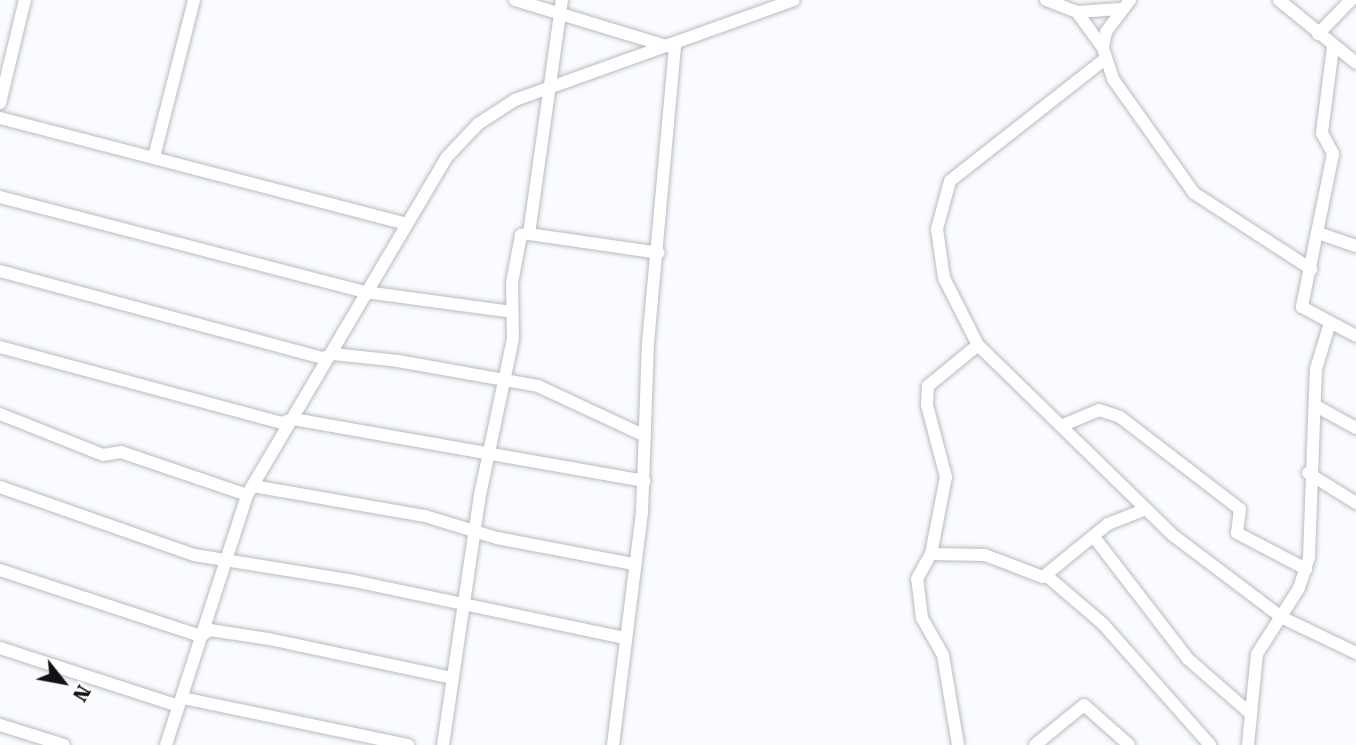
<!DOCTYPE html>
<style>
body{margin:0}
#map{position:relative;width:1356px;height:745px;overflow:hidden;background:#f9fbfe;font-family:"Roboto Serif",serif}
div>[style]{position:absolute}
.roads{filter:drop-shadow(0 0 2px #b8bbc3) drop-shadow(0 0 2px #b8bbc3)}
.minor>*{height:12px;margin:-6px;padding:0 6px;transform-origin:6px;border-radius:6px;background:#fff}
span{translate:-50% -50%;white-space:nowrap;text-align:center;line-height:1.15;-webkit-text-stroke:7px #fff;paint-order:stroke}
.north{position:absolute;left:28px;top:647px;width:70px;height:70px;-webkit-text-stroke:5px #fff;paint-order:stroke;rotate:121deg;font-size:19px;font-weight:700;line-height:28px;text-align:center;color:#101214}
.north::after{content:'';display:block;margin:auto;width:24px;height:32px;background:#101214;clip-path:polygon(50% 0,100% 100%,50% 72%,0 100%)}
</style>
<div id="map">
<div class="roads">
<div class="minor">
<div style="left:515px;top:0;width:158px;rotate:16.9deg"></div>
<div style="left:1046px;top:0;width:33px;rotate:21deg"></div>
<div style="left:1077px;top:12px;width:43px;rotate:-4deg"></div>
<div style="left:1130px;top:0;width:40px;rotate:127deg"></div>
<div style="left:1106px;top:32px;width:16px;rotate:101deg"></div>
<div style="left:1103px;top:48px;width:33px;rotate:72deg"></div>
<div style="left:1113px;top:79px;width:140px;rotate:54.6deg"></div>
<div style="left:1194px;top:193px;width:140px;rotate:33deg"></div>
<div style="left:1279px;top:0;width:99px;rotate:39.3deg"></div>
<div style="left:1077px;top:12px;width:44px;rotate:54.2deg"></div>
<div style="left:1318px;top:34px;width:47px;rotate:-45.9deg"></div>
<div style="left:1333px;top:47px;width:87px;rotate:97.3deg"></div>
<div style="left:1322px;top:133px;width:24px;rotate:62deg"></div>
<div style="left:1333px;top:154px;width:156px;rotate:101.5deg"></div>
<div style="left:1302px;top:307px;width:61px;rotate:28.2deg"></div>
<div style="left:1105px;top:59px;width:197px;rotate:141.8deg"></div>
<div style="left:950px;top:181px;width:50px;rotate:105.2deg"></div>
<div style="left:937px;top:229px;width:49px;rotate:81.9deg"></div>
<div style="left:944px;top:278px;width:75px;rotate:63.1deg"></div>
<div style="left:978px;top:345px;width:274px;rotate:44.3deg"></div>
<div style="left:1174px;top:536px;width:134px;rotate:37.1deg"></div>
<div style="left:1281px;top:617px;width:83px;rotate:25.6deg"></div>
<div style="left:0;top:103px;width:106px;rotate:-76.4deg"></div>
<div style="left:0;top:118px;width:415px;rotate:14.6deg"></div>
<div style="left:154px;top:157px;width:162px;rotate:-75.7deg"></div>
<div style="left:0;top:197px;width:377px;rotate:14.6deg"></div>
<div style="left:365px;top:292px;width:148px;rotate:7.7deg"></div>
<div style="left:1318px;top:233px;width:40px;rotate:18.9deg"></div>
<div style="left:529px;top:234px;width:131px;rotate:8.3deg"></div>
<div style="left:0;top:271px;width:335px;rotate:15.1deg"></div>
<div style="left:323px;top:358px;width:11px;rotate:-22deg"></div>
<div style="left:333px;top:354px;width:65px;rotate:6.1deg"></div>
<div style="left:398px;top:361px;width:142px;rotate:10.1deg"></div>
<div style="left:538px;top:386px;width:118px;rotate:25deg"></div>
<div style="left:0;top:347px;width:291px;rotate:15.1deg"></div>
<div style="left:281px;top:423px;width:13px;rotate:-18deg"></div>
<div style="left:293px;top:419px;width:357px;rotate:10deg"></div>
<div style="left:1316px;top:406px;width:46px;rotate:28.8deg"></div>
<div style="left:0;top:414px;width:111px;rotate:21.7deg"></div>
<div style="left:103px;top:455px;width:18px;rotate:-9deg"></div>
<div style="left:121px;top:452px;width:133px;rotate:18.8deg"></div>
<div style="left:1061px;top:426px;width:41px;rotate:-22.8deg"></div>
<div style="left:1099px;top:410px;width:22px;rotate:18deg"></div>
<div style="left:1120px;top:417px;width:151px;rotate:37.5deg"></div>
<div style="left:1240px;top:509px;width:24px;rotate:97deg"></div>
<div style="left:1237px;top:533px;width:78px;rotate:27.6deg"></div>
<div style="left:1308px;top:473px;width:57px;rotate:32deg"></div>
<div style="left:253px;top:486px;width:175px;rotate:9.9deg"></div>
<div style="left:425px;top:516px;width:75px;rotate:17deg"></div>
<div style="left:497px;top:538px;width:138px;rotate:10.8deg"></div>
<div style="left:0;top:487px;width:206px;rotate:19.3deg"></div>
<div style="left:194px;top:555px;width:162px;rotate:9.2deg"></div>
<div style="left:354px;top:581px;width:277px;rotate:11.9deg"></div>
<div style="left:1094px;top:537px;width:154px;rotate:52.4deg"></div>
<div style="left:1188px;top:659px;width:84px;rotate:41.1deg"></div>
<div style="left:931px;top:554px;width:54px;rotate:1.1deg"></div>
<div style="left:985px;top:555px;width:62px;rotate:20.8deg"></div>
<div style="left:1043px;top:577px;width:84px;rotate:-39.2deg"></div>
<div style="left:1108px;top:524px;width:41px;rotate:-21.5deg"></div>
<div style="left:0;top:570px;width:212px;rotate:18.2deg"></div>
<div style="left:201px;top:636px;width:11px;rotate:-34deg"></div>
<div style="left:210px;top:630px;width:60px;rotate:8.7deg"></div>
<div style="left:269px;top:639px;width:188px;rotate:12deg"></div>
<div style="left:1047px;top:576px;width:74px;rotate:40.6deg"></div>
<div style="left:1103px;top:624px;width:162px;rotate:48.5deg"></div>
<div style="left:0;top:648px;width:187px;rotate:18deg"></div>
<div style="left:183px;top:698px;width:230px;rotate:11.8deg"></div>
<div style="left:0;top:725px;width:67px;rotate:17.4deg"></div>
<div style="left:166px;top:745px;width:263px;rotate:-72deg"></div>
<div style="left:247px;top:495px;width:391px;rotate:-59.4deg"></div>
<div style="left:446px;top:158px;width:47px;rotate:-46.7deg"></div>
<div style="left:478px;top:124px;width:44px;rotate:-33deg"></div>
<div style="left:515px;top:100px;width:296px;rotate:-19.7deg"></div>
<div style="left:443px;top:745px;width:253px;rotate:-81.6deg"></div>
<div style="left:480px;top:495px;width:160px;rotate:-78.1deg"></div>
<div style="left:513px;top:338px;width:55px;rotate:-91deg"></div>
<div style="left:512px;top:283px;width:49px;rotate:-79.4deg"></div>
<div style="left:521px;top:235px;width:8px;rotate:-7deg"></div>
<div style="left:529px;top:234px;width:236px;rotate:-82deg"></div>
<div style="left:613px;top:745px;width:234px;rotate:-82.9deg"></div>
<div style="left:642px;top:513px;width:170px;rotate:-88deg"></div>
<div style="left:648px;top:343px;width:300px;rotate:-84.8deg"></div>
<div style="left:958px;top:745px;width:91px;rotate:-99.5deg"></div>
<div style="left:943px;top:655px;width:43px;rotate:-119.6deg"></div>
<div style="left:922px;top:618px;width:39px;rotate:-97deg"></div>
<div style="left:917px;top:579px;width:29px;rotate:-61deg"></div>
<div style="left:931px;top:554px;width:78px;rotate:-79deg"></div>
<div style="left:946px;top:477px;width:74px;rotate:-104.8deg"></div>
<div style="left:927px;top:405px;width:19px;rotate:-87deg"></div>
<div style="left:928px;top:386px;width:65px;rotate:-39.4deg"></div>
<div style="left:1035px;top:745px;width:63px;rotate:-39.2deg"></div>
<div style="left:1084px;top:705px;width:60px;rotate:41.6deg"></div>
<div style="left:1248px;top:745px;width:91px;rotate:-84.4deg"></div>
<div style="left:1257px;top:654px;width:78px;rotate:-57.5deg"></div>
<div style="left:1299px;top:588px;width:33px;rotate:-72deg"></div>
<div style="left:1309px;top:557px;width:188px;rotate:-87.9deg"></div>
<div style="left:1316px;top:369px;width:45px;rotate:-73.2deg"></div>
</div>
</div>
<div class="north">N</div>
</div>
